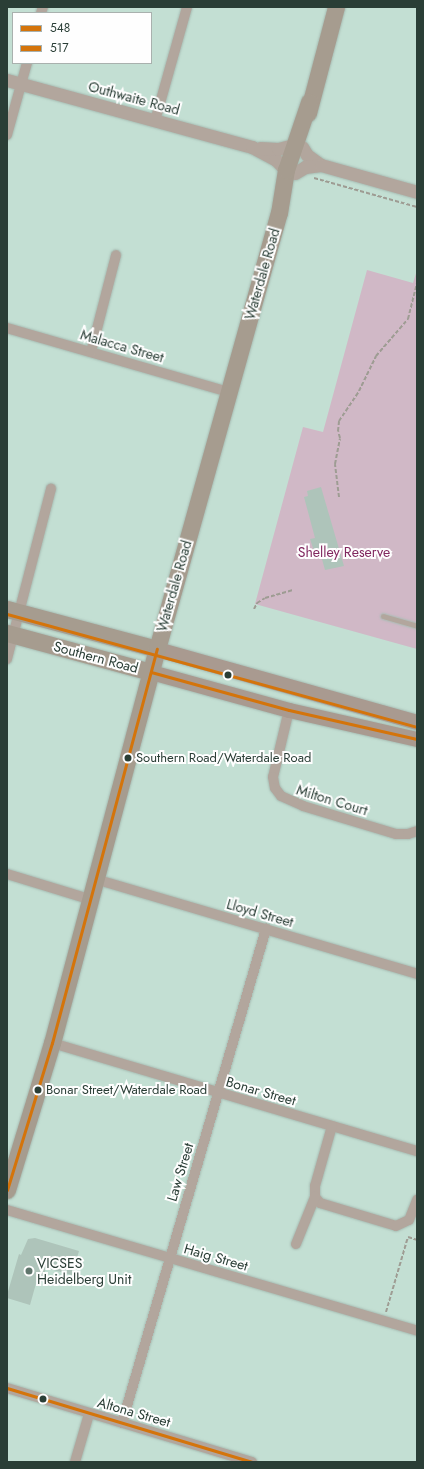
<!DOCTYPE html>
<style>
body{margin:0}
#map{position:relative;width:424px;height:1469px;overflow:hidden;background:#c3dfd3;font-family:Jost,sans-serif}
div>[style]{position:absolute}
.green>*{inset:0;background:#d0b8c6}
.building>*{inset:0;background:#aec4ba}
.path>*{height:2px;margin-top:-1px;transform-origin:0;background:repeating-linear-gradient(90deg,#9e9c93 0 4px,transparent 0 6px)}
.roads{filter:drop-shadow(0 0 1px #a7bcb3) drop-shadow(0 0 1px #a7bcb3)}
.service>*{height:5px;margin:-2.5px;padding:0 2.5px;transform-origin:2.5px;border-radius:2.5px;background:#b2a69d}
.minor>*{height:10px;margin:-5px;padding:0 5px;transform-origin:5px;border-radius:5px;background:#b2a69d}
.tertiary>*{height:13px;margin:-6.5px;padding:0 6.5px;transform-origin:6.5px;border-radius:6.5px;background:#b2a69d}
.secondary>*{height:15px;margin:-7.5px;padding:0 7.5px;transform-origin:7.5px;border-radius:7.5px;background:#a99a90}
.primary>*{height:17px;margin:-8.5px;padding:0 8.5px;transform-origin:8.5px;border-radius:8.5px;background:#a69c8f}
.bus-1>*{height:3px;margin:-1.5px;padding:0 1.5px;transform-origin:1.5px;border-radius:1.5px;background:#d4740b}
.bus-2>*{height:3px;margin:-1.5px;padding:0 1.5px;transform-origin:1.5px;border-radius:1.5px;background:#d4740b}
.dots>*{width:11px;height:11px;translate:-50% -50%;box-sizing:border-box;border:2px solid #fefefe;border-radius:50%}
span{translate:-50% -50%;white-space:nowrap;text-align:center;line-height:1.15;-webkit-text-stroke:4px #fefefe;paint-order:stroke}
.bus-label{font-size:13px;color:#2a3e36}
.left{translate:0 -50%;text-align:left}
.street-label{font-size:14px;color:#2a3e36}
.park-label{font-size:14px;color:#81275f}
.poi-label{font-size:14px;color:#2a3e36}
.frame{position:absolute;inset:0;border:8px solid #2a3e36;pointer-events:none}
.legend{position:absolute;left:12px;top:12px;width:140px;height:52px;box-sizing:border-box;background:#fefefe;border:1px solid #a9b1ae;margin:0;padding:5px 7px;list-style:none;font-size:12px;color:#2a3e36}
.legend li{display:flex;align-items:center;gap:8px;height:20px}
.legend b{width:20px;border:1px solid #a9b1ae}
</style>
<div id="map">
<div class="green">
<div style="clip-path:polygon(367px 270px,413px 283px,417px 270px,417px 649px,255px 604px,303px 427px,323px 432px)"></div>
</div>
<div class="building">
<div style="clip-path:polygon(321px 487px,344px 566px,325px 570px,320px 552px,315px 554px,310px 539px,315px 538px,304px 497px,308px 496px,307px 491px)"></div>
<div style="clip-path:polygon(35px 1238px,79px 1251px,72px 1275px,46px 1268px,42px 1282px,37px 1280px,30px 1305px,7px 1298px,7px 1295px,19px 1254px,21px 1255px,28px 1239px)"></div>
</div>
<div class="path">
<div style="left:314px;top:178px;width:107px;rotate:15.7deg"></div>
<div style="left:339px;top:497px;width:33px;rotate:-97deg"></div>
<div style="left:335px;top:464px;width:26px;rotate:-79deg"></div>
<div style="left:340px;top:438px;width:7px;rotate:-106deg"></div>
<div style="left:338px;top:431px;width:10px;rotate:-84deg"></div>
<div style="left:339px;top:421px;width:36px;rotate:-56deg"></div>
<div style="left:359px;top:391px;width:39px;rotate:-64deg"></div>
<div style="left:376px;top:356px;width:49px;rotate:-49.1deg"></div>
<div style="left:408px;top:319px;width:38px;rotate:-76deg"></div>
<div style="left:254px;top:609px;width:7px;rotate:-63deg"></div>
<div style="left:257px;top:603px;width:9px;rotate:-32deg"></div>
<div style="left:265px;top:598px;width:29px;rotate:-16deg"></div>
<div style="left:408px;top:1237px;width:9px;rotate:18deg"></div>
<div style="left:386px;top:1312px;width:78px;rotate:-73.7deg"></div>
</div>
<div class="roads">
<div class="service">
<div style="left:383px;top:616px;width:35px;rotate:16deg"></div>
</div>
<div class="minor">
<div style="left:41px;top:13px;width:6px;rotate:-72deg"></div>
<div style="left:155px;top:121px;width:118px;rotate:-74.3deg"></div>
<div style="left:7px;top:135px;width:75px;rotate:-74.5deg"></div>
<div style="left:7px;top:328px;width:231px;rotate:16.1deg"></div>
<div style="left:91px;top:352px;width:100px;rotate:-75.5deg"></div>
<div style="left:7px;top:659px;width:176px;rotate:-75.5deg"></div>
<div style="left:289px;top:710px;width:69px;rotate:103.4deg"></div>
<div style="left:273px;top:777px;width:11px;rotate:80deg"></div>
<div style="left:275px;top:788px;width:10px;rotate:53deg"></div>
<div style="left:281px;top:796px;width:24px;rotate:24deg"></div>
<div style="left:303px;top:806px;width:97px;rotate:16.8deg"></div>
<div style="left:396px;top:834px;width:12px"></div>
<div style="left:408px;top:834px;width:9px;rotate:-18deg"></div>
<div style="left:7px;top:874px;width:86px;rotate:17deg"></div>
<div style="left:95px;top:879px;width:336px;rotate:16.4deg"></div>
<div style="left:52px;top:1043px;width:381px;rotate:16.5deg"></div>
<div style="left:332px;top:1126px;width:62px;rotate:105.8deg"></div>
<div style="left:315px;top:1186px;width:11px;rotate:90deg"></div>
<div style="left:315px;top:1197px;width:8px;rotate:50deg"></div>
<div style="left:320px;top:1203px;width:79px;rotate:16.8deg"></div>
<div style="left:396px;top:1226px;width:14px;rotate:-25deg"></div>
<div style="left:409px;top:1220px;width:22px;rotate:-68deg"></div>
<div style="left:7px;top:1210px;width:427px;rotate:16.4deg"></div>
<div style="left:296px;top:1244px;width:51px;rotate:-68deg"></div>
<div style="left:7px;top:1388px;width:256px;rotate:16.8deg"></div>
<div style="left:122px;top:1423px;width:515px;rotate:-73.75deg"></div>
<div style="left:75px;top:1462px;width:50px;rotate:-73.7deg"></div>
</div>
<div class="tertiary">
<div style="left:7px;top:80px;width:254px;rotate:15.3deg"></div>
<div style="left:252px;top:147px;width:26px;rotate:28deg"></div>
<div style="left:275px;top:159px;width:16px;rotate:45deg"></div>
<div style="left:302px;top:147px;width:9px;rotate:58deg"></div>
<div style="left:307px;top:155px;width:17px;rotate:36deg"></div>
<div style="left:260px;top:148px;width:18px;rotate:3deg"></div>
<div style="left:278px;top:149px;width:16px;rotate:-14deg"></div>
<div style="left:295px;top:173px;width:12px;rotate:-31deg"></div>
<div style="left:305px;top:167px;width:16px;rotate:-7deg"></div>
<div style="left:321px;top:165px;width:100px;rotate:15.7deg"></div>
</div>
<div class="secondary">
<div style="left:157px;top:649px;width:270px;rotate:15.7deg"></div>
<div style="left:151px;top:672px;width:143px;rotate:15.4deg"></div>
<div style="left:289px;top:710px;width:131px;rotate:12.8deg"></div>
</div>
<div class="primary">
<div style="left:308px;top:113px;width:110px;rotate:-75.2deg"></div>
<div style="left:7px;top:609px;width:155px;rotate:14.9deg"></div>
<div style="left:7px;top:633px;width:149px;rotate:15.2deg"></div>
<div style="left:7px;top:1190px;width:154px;rotate:-73deg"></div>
<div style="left:52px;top:1043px;width:408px;rotate:-75.1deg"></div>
<div style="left:157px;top:649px;width:453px;rotate:-74.4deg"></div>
<div style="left:279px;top:213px;width:44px;rotate:-80.8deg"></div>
<div style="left:286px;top:170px;width:72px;rotate:-71.3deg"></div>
</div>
</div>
<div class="bus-1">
<div style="left:151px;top:672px;width:143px;rotate:15.4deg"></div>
<div style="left:289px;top:710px;width:131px;rotate:12.8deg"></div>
<div style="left:7px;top:1190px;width:154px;rotate:-73deg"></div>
<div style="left:52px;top:1043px;width:408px;rotate:-75.1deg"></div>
<div style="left:7px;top:1388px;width:256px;rotate:16.8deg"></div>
</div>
<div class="bus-2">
<div style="left:7px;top:614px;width:424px;rotate:15.4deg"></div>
</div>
<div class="dots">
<div style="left:228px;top:675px;background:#2a3e36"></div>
<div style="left:128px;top:758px;background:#2a3e36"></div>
<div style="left:38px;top:1090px;background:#2a3e36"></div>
<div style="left:29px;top:1271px;background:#60766d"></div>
<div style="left:43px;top:1399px;background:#2a3e36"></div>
</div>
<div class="bus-label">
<span class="left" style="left:136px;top:758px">Southern Road/Waterdale Road</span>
<span class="left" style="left:46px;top:1090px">Bonar Street/Waterdale Road</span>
</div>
<div class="street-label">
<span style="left:134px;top:98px;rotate:15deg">Outhwaite Road</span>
<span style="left:262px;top:274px;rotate:-74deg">Waterdale Road</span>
<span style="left:122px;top:346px;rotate:16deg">Malacca Street</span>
<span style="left:174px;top:586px;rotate:-74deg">Waterdale Road</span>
<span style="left:96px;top:657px;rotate:15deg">Southern Road</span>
<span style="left:332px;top:800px;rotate:17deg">Milton Court</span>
<span style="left:260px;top:913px;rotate:16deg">Lloyd Street</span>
<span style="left:261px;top:1091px;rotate:16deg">Bonar Street</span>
<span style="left:180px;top:1172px;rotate:-73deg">Law Street</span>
<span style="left:216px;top:1257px;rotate:16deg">Haig Street</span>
<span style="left:134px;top:1412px;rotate:16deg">Altona Street</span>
</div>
<div class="park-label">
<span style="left:344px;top:552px">Shelley Reserve</span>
</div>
<div class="poi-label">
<span class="left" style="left:37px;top:1271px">VICSES<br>Heidelberg Unit</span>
</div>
<div class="frame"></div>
<ul class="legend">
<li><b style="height:5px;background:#d4740b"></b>548</li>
<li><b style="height:5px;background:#d4740b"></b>517</li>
</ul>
</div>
